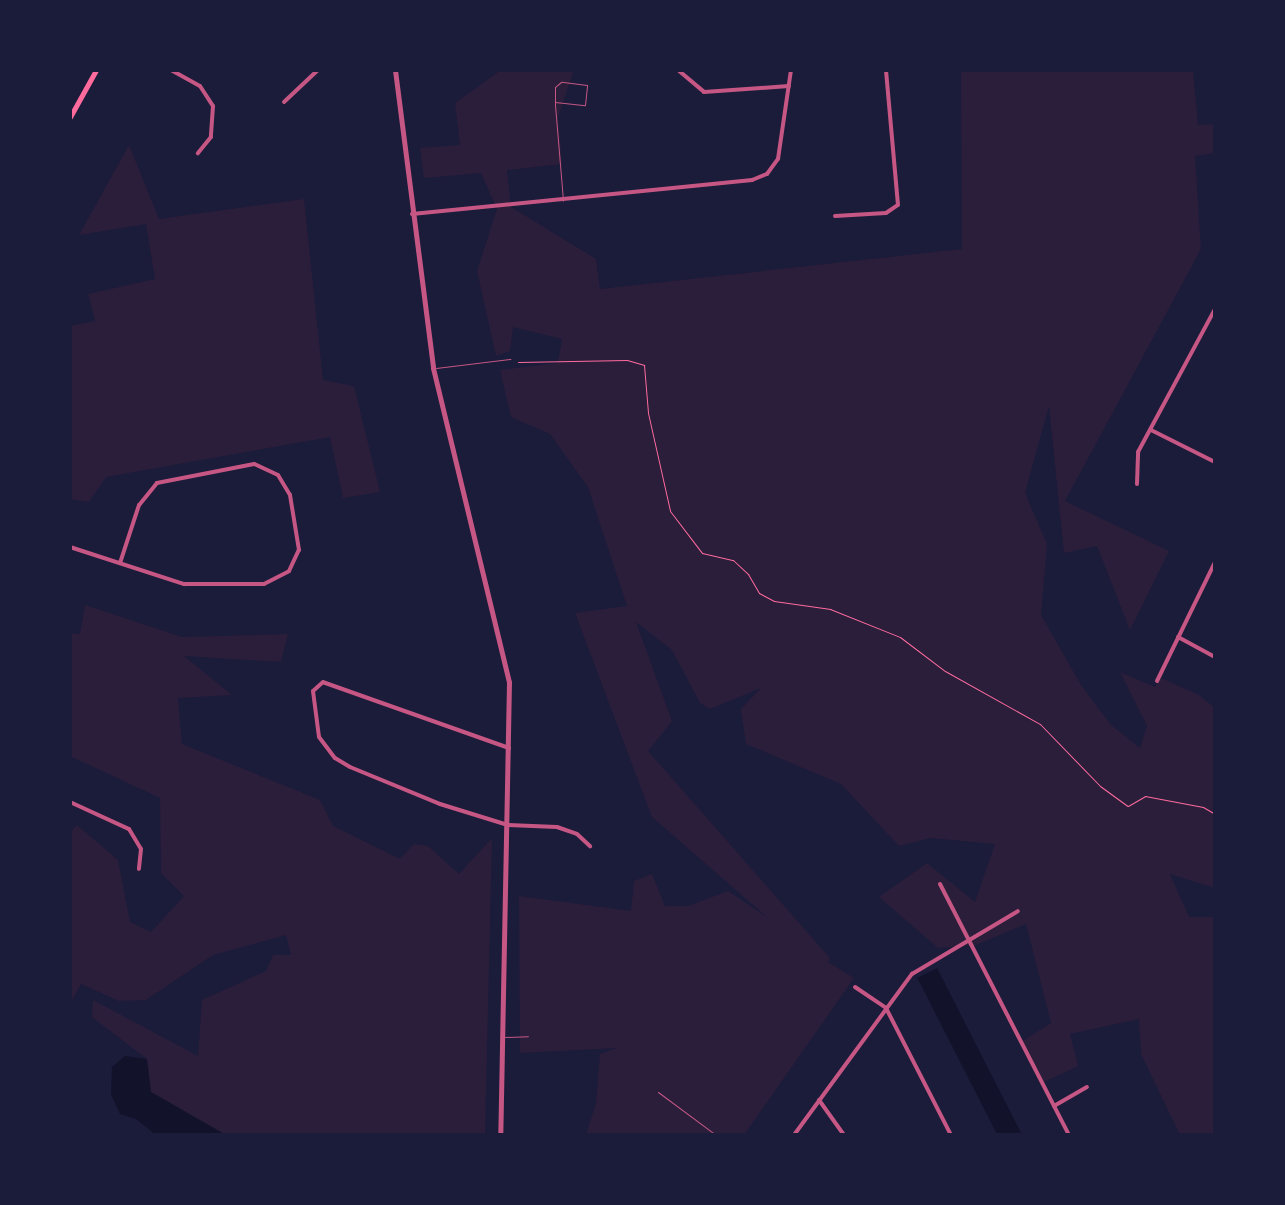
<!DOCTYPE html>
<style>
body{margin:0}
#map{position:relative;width:1285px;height:1205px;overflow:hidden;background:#1b1b3a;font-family:Manrope,sans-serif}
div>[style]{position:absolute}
.green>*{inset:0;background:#2a1e3b}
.water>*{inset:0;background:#12122b;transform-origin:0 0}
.path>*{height:1px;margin:-0.5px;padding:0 0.5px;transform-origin:0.5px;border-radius:0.5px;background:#ff6b9d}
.service>*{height:1px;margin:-0.5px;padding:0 0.5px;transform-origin:0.5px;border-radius:0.5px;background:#c65784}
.minor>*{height:4px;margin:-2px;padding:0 2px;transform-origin:2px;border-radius:2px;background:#c65784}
.tertiary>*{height:5px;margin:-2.5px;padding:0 2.5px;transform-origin:2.5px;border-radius:2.5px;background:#c65784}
.secondary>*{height:5px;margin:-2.5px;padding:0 2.5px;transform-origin:2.5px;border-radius:2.5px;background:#ff6b9d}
span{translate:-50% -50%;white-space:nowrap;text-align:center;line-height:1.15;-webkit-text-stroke:10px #1b1b3a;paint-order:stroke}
.frame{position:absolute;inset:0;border:72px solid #1b1b3a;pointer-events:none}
</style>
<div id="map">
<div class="green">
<div style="clip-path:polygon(501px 70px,574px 70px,558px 117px,562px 164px,507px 170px,511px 207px,596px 259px,600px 289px,962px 249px,961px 70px,1193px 70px,1198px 125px,1215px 124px,1215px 153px,1195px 156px,1201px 249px,1065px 501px,1169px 551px,1130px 630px,1097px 546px,1064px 553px,1049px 406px,1025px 493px,1047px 544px,1041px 615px,1081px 685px,1111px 725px,1140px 748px,1147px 726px,1120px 672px,1155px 687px,1161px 678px,1199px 695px,1215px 708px,1215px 888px,1170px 874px,1189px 917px,1215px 917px,1215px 1135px,1180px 1135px,1141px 1054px,1139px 1019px,1070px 1034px,1078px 1066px,1042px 1083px,1021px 1042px,1051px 1023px,1026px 924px,976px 945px,938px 948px,879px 897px,927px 863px,975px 902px,995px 844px,931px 838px,899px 846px,841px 784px,746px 744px,741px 709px,761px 688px,710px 709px,700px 703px,672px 650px,636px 622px,672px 721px,648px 751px,830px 958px,828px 962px,854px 978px,744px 1135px,586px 1135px,596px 1103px,600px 1054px,617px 1048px,520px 1053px,519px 896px,631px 911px,634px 881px,652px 874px,665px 906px,688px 906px,728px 891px,767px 917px,652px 817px,575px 613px,627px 606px,588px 487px,550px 434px,511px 417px,500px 370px,558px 363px,562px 339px,513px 327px,510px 351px,496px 356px,477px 271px,497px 209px,481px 173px,424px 178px,420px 148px,460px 145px,455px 103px)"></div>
<div style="clip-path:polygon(129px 145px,159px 219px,304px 199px,323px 380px,354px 386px,380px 492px,343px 498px,330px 437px,106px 477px,89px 502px,70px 499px,70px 326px,95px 321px,88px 294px,155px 279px,146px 224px,79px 235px)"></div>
<div style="clip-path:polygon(85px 605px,182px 637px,288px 634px,281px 662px,184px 656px,232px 695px,178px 698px,182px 744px,320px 800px,333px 826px,400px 859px,414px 844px,428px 846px,459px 874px,492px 838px,485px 1135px,226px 1135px,151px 1092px,147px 1059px,92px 1017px,93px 1000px,198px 1056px,202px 1000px,266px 971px,273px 955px,291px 955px,286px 935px,213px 955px,146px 1000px,119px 1001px,81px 984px,70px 1004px,70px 832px,77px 825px,118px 860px,130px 922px,151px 932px,184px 896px,161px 873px,160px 798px,70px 756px,70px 633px,80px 634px)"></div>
</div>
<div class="water">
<div style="left:937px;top:968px;width:187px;height:22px;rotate:63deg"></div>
<div style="clip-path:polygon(125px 1056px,147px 1059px,151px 1092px,226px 1135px,156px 1135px,136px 1119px,120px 1114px,111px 1094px,112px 1067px)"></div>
</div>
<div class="path">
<div style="left:518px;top:362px;width:109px;rotate:-1.1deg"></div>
<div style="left:627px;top:360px;width:18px;rotate:16deg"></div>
<div style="left:644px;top:365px;width:48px;rotate:85.2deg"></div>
<div style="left:648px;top:413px;width:100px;rotate:77.3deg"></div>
<div style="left:670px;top:511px;width:53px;rotate:52.7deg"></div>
<div style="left:702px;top:553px;width:32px;rotate:13deg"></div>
<div style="left:733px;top:560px;width:21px;rotate:43deg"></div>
<div style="left:748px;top:574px;width:22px;rotate:60deg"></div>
<div style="left:759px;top:593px;width:17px;rotate:28deg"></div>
<div style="left:774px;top:601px;width:57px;rotate:8.1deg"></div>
<div style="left:830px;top:609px;width:75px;rotate:21.8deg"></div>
<div style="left:900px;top:637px;width:56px;rotate:37.1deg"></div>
<div style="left:945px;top:671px;width:109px;rotate:29.2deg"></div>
<div style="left:1040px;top:724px;width:86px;rotate:45.9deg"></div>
<div style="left:1100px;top:786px;width:34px;rotate:36deg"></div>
<div style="left:1128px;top:806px;width:20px;rotate:-30deg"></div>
<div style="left:1145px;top:796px;width:59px;rotate:10.7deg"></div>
<div style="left:1203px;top:807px;width:14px;rotate:30deg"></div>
</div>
<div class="service">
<div style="left:555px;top:102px;width:30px;rotate:6deg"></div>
<div style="left:585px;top:105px;width:20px;rotate:-84deg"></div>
<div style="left:587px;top:85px;width:26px;rotate:-173deg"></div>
<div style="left:561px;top:82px;width:8px;rotate:140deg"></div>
<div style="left:555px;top:87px;width:18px;rotate:90deg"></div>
<div style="left:555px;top:105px;width:96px;rotate:85.2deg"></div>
<div style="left:436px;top:368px;width:75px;rotate:-6.9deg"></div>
<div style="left:505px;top:1037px;width:23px;rotate:-2deg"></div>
<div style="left:658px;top:1092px;width:72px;rotate:36.6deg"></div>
</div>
<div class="minor">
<div style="left:171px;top:70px;width:33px;rotate:29deg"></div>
<div style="left:200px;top:86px;width:24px;rotate:57deg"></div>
<div style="left:213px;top:106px;width:31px;rotate:94deg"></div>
<div style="left:211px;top:137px;width:21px;rotate:129deg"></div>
<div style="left:678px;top:70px;width:34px;rotate:40deg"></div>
<div style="left:704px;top:92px;width:85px;rotate:-4deg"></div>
<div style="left:284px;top:102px;width:47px;rotate:-43.3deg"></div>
<div style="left:412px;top:214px;width:342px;rotate:-5.7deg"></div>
<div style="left:752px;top:180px;width:16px;rotate:-22deg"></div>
<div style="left:767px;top:174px;width:19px;rotate:-54deg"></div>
<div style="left:778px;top:159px;width:90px;rotate:-81.7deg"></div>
<div style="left:835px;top:216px;width:51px;rotate:-3.4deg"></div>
<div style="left:886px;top:213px;width:14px;rotate:-34deg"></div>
<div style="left:898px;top:205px;width:136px;rotate:-95.1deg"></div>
<div style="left:1151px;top:430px;width:72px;rotate:26.6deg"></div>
<div style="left:1137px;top:484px;width:32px;rotate:-88deg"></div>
<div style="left:1138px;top:452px;width:162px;rotate:-61.7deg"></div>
<div style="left:70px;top:547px;width:120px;rotate:18deg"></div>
<div style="left:184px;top:584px;width:80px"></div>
<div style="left:264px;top:584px;width:28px;rotate:-27deg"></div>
<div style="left:289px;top:571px;width:23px;rotate:-65deg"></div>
<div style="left:299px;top:550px;width:56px;rotate:-99.3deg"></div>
<div style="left:290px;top:495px;width:23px;rotate:-121deg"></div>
<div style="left:278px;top:475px;width:26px;rotate:-155deg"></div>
<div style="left:254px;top:464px;width:99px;rotate:168.9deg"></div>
<div style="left:157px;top:483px;width:28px;rotate:129deg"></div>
<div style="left:139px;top:505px;width:61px;rotate:108.1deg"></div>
<div style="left:1178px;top:637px;width:42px;rotate:28.4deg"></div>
<div style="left:1157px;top:681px;width:132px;rotate:-64deg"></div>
<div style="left:509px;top:748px;width:197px;rotate:-160.5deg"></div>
<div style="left:323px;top:682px;width:13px;rotate:138deg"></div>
<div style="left:313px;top:691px;width:46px;rotate:82.6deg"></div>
<div style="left:319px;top:737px;width:26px;rotate:53deg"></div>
<div style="left:335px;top:758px;width:17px;rotate:31deg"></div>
<div style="left:350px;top:767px;width:97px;rotate:22.3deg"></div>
<div style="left:440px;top:804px;width:71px;rotate:17.2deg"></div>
<div style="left:508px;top:825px;width:49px;rotate:2.3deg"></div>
<div style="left:557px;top:827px;width:21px;rotate:19deg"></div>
<div style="left:577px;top:834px;width:18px;rotate:43deg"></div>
<div style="left:70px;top:802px;width:65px;rotate:24.6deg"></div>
<div style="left:129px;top:829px;width:23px;rotate:59deg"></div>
<div style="left:141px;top:849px;width:20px;rotate:96deg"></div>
<div style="left:940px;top:884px;width:282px;rotate:62.8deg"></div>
<div style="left:855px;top:987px;width:37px;rotate:34deg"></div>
<div style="left:886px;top:1008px;width:143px;rotate:62.9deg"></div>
<div style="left:819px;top:1100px;width:43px;rotate:54.5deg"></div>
<div style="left:1054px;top:1106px;width:38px;rotate:-30deg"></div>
<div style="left:794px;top:1135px;width:200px;rotate:-53.8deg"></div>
<div style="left:912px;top:974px;width:123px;rotate:-30.7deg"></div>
</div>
<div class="tertiary">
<div style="left:395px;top:70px;width:300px;rotate:82.7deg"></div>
<div style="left:433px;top:368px;width:323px;rotate:76.4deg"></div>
<div style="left:509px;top:682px;width:453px;rotate:91.1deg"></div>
</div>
<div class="secondary">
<div style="left:70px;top:117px;width:54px;rotate:-61deg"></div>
</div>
<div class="frame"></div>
</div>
